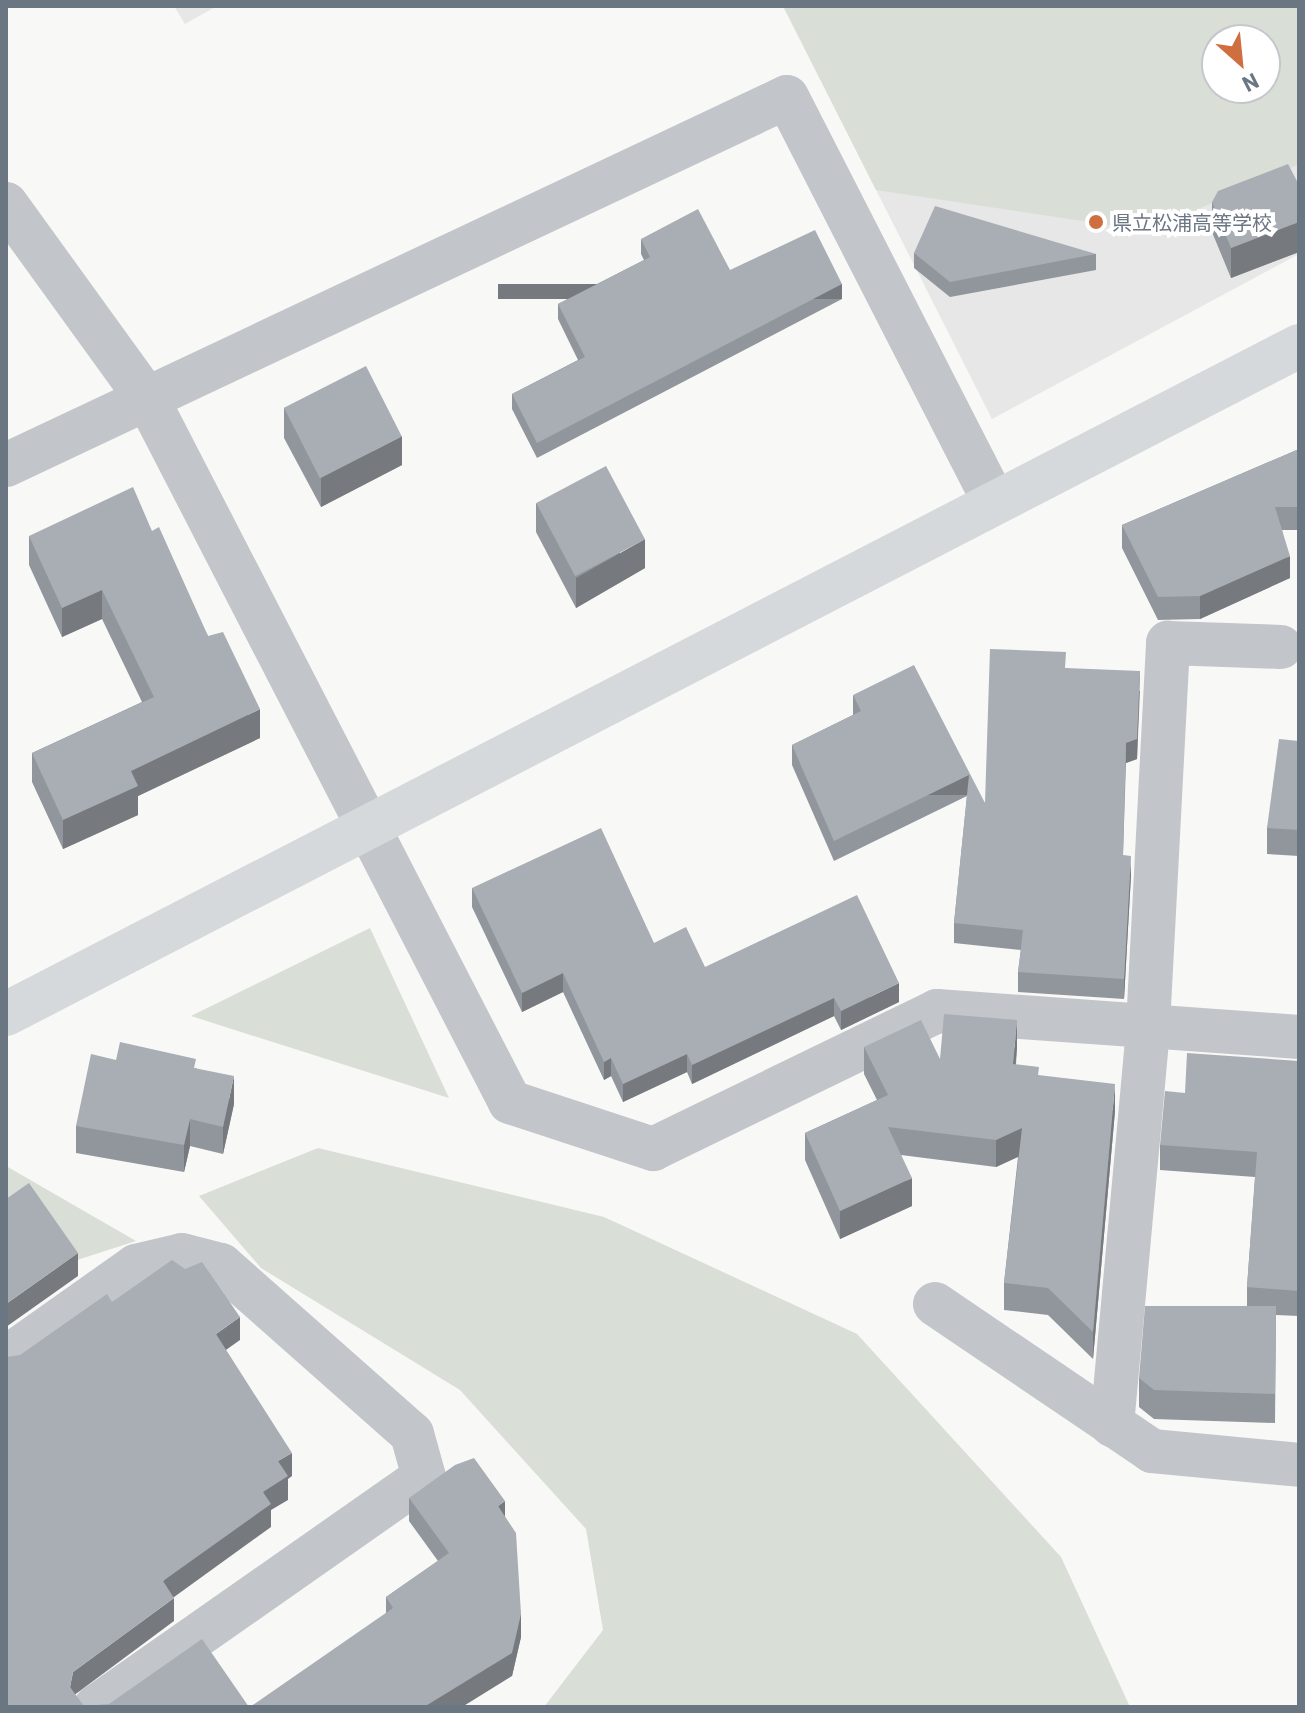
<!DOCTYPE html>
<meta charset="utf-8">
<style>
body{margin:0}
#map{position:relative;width:1305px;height:1713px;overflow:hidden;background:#f8f8f6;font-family:Barlow,"Noto Sans JP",sans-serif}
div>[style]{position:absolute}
.built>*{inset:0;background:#e6e7e6}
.green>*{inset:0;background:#d9ded7}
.street>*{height:44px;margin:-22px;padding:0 22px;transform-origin:22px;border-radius:22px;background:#c2c5c9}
.secondary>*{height:44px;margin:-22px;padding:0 22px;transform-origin:22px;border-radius:22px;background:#d5d9dc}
.wall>*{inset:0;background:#90969b}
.shaded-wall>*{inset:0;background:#767a7e;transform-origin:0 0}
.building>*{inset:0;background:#a8aeb4;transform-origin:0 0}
.dots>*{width:22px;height:22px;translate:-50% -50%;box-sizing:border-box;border:4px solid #fff;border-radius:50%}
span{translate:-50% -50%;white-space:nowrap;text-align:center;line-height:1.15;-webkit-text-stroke:8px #fff;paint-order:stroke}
.poi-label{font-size:20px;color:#6b7683}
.left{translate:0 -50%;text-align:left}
.frame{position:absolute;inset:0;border:8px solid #6b7683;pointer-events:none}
.north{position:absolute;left:1201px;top:24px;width:80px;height:80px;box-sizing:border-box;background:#fff;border:2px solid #c4c8cd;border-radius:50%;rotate:153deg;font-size:22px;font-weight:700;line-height:32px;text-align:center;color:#6b7683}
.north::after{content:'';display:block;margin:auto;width:28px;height:36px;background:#cf6e3f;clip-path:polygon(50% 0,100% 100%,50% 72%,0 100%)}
</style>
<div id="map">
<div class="built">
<div style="clip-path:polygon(174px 6px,217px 6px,185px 24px)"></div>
<div style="clip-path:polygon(evenodd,783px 6px,1299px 6px,1299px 254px,992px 419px,783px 6px,1217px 40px,1265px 40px,1265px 88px,1217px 88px,1217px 40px)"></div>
</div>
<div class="green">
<div style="clip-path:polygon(evenodd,783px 6px,1299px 6px,1299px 164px,1149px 231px,876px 190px,783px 6px,1217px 40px,1265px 40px,1265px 88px,1217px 88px,1217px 40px)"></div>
<div style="clip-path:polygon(370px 928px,449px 1098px,191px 1016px)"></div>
<div style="clip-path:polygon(318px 1148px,604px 1217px,857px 1334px,1061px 1557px,1130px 1707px,544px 1707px,603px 1630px,586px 1529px,460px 1390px,261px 1268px,199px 1196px)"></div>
<div style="clip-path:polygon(6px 1166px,136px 1241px,6px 1283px)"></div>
</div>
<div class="street">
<div style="left:6px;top:204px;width:242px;rotate:54.1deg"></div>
<div style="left:148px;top:400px;width:790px;rotate:62.72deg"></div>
<div style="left:510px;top:1102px;width:151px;rotate:18.2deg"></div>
<div style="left:653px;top:1149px;width:316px;rotate:-25.9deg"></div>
<div style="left:937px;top:1011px;width:363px;rotate:4.1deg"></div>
<div style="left:6px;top:465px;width:863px;rotate:-25.23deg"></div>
<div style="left:787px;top:97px;width:454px;rotate:62.9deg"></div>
<div style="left:935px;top:1304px;width:262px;rotate:34.1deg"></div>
<div style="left:1152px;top:1451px;width:148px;rotate:5.4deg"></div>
<div style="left:6px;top:1358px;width:159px;rotate:-35.3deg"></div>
<div style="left:136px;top:1266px;width:47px;rotate:-13.4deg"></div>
<div style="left:182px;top:1255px;width:40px;rotate:14.4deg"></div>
<div style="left:221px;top:1265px;width:255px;rotate:41.5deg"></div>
<div style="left:412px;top:1434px;width:45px;rotate:74.4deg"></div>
<div style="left:424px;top:1477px;width:401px;rotate:145deg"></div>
<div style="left:1112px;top:1425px;width:401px;rotate:-84.8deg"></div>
<div style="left:1148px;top:1026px;width:384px;rotate:-87deg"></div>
<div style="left:1168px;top:643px;width:113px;rotate:2deg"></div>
</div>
<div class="secondary">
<div style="left:6px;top:1014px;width:1455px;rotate:-27.32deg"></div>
</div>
<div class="wall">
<div style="clip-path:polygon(1299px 185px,1299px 252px,1231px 278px,1212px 232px,1212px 202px)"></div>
<div style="clip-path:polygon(641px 239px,730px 270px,842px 299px,537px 458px,512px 409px,512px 394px,578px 360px,558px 319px,558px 304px,644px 260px,641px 254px)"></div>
<div style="clip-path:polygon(914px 253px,1096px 254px,1096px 270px,950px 297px,914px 268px)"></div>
<div style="clip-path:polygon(284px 408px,402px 465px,321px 507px,284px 438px)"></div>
<div style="clip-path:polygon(1299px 449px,1299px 530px,1282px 530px,1290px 578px,1200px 619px,1158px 620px,1122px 548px,1122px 525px)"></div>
<div style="clip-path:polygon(536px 503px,645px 568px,576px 608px,536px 532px)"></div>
<div style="clip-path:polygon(152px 531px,208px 636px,260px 738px,138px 796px,138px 815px,63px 849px,32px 782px,32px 753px,142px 702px,102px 619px,62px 637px,29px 565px,29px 536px)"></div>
<div style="clip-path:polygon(1066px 668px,1140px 691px,1137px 759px,1126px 763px,1123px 855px,1131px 875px,1124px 999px,1018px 992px,1018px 972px,1021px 950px,954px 943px,954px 923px,967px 796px,834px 861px,792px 765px,792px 745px,853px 715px,853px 695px,985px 803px)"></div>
<div style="clip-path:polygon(1299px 741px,1299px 856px,1267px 854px,1267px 828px)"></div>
<div style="clip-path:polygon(472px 888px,654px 943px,705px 967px,899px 1002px,841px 1030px,834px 1016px,692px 1084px,687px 1072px,623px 1102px,611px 1076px,604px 1080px,563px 992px,522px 1012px,472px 907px)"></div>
<div style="clip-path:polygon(864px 1047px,940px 1059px,1017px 1047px,1016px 1065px,1115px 1111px,1093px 1359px,1048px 1315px,1004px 1310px,1004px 1283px,1018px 1157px,996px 1167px,901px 1155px,912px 1206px,840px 1239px,805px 1160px,805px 1133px,877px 1100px,864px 1074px)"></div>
<div style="clip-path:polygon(1299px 1061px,1299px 1316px,1276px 1315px,1275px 1423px,1154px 1419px,1139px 1407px,1139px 1378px,1247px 1306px,1247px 1287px,1255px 1177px,1160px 1170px,1160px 1145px,1185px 1093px)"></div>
<div style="clip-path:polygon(196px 1068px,234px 1104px,223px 1154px,190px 1146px,184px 1172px,76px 1153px,76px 1126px)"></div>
<div style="clip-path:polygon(409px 1498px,505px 1516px,521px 1637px,512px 1676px,386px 1613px,386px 1597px,438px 1561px,409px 1521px)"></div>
</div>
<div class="shaded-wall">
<div style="clip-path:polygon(1299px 222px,1299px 252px,1231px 278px,1231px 248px)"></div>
<div style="left:842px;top:284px;width:15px;height:344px;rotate:90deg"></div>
<div style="clip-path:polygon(402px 436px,402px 465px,321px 507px,321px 478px)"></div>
<div style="clip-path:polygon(645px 539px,645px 568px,576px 608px,576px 578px)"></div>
<div style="clip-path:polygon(1290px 556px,1290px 578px,1200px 619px,1200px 596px)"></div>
<div style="clip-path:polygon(102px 590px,102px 619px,62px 637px,62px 608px)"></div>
<div style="clip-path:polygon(1140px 671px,1137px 759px,1126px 763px,1126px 743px)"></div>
<div style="clip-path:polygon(260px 709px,260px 738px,138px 796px,138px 815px,63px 849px,63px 820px,131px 771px)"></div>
<div style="left:969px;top:775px;width:20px;height:150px;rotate:90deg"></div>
<div style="clip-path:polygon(1131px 856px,1131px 875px,1124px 999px,1124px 979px)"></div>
<div style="clip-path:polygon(563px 973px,563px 992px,522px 1012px,522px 993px)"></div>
<div style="clip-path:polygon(899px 983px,899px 1002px,841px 1030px,841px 1011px)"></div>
<div style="clip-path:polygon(834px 998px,834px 1016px,692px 1084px,692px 1065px)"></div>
<div style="clip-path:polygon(1017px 1020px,1017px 1047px,1013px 1092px,1013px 1064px)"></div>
<div style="clip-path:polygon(687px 1054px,687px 1072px,623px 1102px,623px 1084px)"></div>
<div style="clip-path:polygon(611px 1058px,611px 1076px,604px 1080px,604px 1062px)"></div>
<div style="clip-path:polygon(234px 1076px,234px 1104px,223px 1154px,223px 1127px)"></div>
<div style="clip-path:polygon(1115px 1084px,1115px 1111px,1093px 1359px,1093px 1332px)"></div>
<div style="clip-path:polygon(190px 1119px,190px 1146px,184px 1172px,184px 1145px)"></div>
<div style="clip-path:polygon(1022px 1128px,1022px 1155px,996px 1167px,996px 1140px)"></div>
<div style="clip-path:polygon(912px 1178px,912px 1206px,840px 1239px,840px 1211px)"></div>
<div style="clip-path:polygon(78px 1253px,78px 1276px,6px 1327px,6px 1304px)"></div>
<div style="clip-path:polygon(240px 1317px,240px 1340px,216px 1357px,216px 1334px)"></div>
<div style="clip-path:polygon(292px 1453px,292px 1476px,288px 1479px,288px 1500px,271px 1510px,271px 1527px,163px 1605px,163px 1581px,263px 1492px,278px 1461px)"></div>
<div style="clip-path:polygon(505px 1501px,505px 1524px,498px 1506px)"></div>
<div style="clip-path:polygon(174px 1598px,174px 1621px,73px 1696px,70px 1687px,73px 1672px)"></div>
<div style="clip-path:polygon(521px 1614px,521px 1637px,512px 1676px,462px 1707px,424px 1707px)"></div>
</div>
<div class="building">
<div style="clip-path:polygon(1288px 164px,1299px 185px,1299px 222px,1231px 248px,1212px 202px,1218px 191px)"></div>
<div style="clip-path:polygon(935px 206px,1096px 254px,950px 282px,914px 253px)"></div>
<div style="clip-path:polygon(698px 209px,730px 270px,815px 230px,842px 284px,537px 443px,512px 394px,585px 357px,558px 304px,650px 257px,641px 239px)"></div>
<div style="left:366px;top:366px;width:79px;height:92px;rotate:63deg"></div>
<div style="clip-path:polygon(1299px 449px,1299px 507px,1275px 507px,1290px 556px,1200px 596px,1158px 597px,1122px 525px)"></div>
<div style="left:606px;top:466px;width:83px;height:79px;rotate:62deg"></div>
<div style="clip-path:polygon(133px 487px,152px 531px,159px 527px,208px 636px,223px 632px,260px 709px,131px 771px,138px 786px,63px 820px,32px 753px,154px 697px,102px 590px,62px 608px,29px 536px)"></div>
<div style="clip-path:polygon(990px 649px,1066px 652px,1065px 668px,1140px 671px,1137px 739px,1126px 743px,1123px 855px,1131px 856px,1124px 979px,1018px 972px,1023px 930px,954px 923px,969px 775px,834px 841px,792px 745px,861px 711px,853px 695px,914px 665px,985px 803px)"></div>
<div style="clip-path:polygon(1279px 739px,1299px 741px,1299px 830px,1267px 828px)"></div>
<div style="clip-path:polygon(601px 828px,654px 943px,686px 927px,705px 967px,857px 895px,899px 983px,841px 1011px,834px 998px,692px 1065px,687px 1054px,623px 1084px,611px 1058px,604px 1062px,563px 973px,522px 993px,472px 888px)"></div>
<div style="clip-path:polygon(944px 1014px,1017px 1020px,1013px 1064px,1039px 1067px,1038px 1075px,1115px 1084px,1093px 1332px,1048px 1288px,1004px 1283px,1022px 1128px,996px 1140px,888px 1127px,912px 1178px,840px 1211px,805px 1133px,888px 1095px,864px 1047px,921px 1020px,940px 1059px)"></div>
<div style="clip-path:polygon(120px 1042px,196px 1059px,194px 1068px,234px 1076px,223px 1127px,190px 1119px,184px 1145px,76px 1126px,91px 1054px,116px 1060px)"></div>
<div style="clip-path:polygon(1187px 1053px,1299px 1061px,1299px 1291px,1247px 1287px,1257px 1152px,1160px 1145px,1165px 1091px,1185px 1093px)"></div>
<div style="clip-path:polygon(29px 1183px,78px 1253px,6px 1304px,6px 1199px)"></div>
<div style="clip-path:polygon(172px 1260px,185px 1269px,202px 1262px,240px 1317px,216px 1334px,292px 1453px,278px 1461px,288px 1476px,263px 1492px,271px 1504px,163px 1581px,174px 1598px,73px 1672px,70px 1687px,84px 1706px,109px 1704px,202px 1639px,249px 1707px,6px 1707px,6px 1357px,20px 1355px,107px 1294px,112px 1302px)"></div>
<div style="clip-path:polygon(1145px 1306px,1276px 1306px,1275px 1394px,1154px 1390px,1139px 1378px)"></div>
<div style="clip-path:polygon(474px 1458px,505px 1501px,498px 1506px,516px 1533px,521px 1614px,512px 1653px,424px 1707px,250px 1707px,393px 1608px,386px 1597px,449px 1553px,409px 1498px,455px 1465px)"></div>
</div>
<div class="dots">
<div style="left:1096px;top:222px;background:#cf6e3f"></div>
</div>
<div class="poi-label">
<span class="left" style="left:1112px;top:222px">県立松浦高等学校</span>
</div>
<div class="frame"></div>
<div class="north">N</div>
</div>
